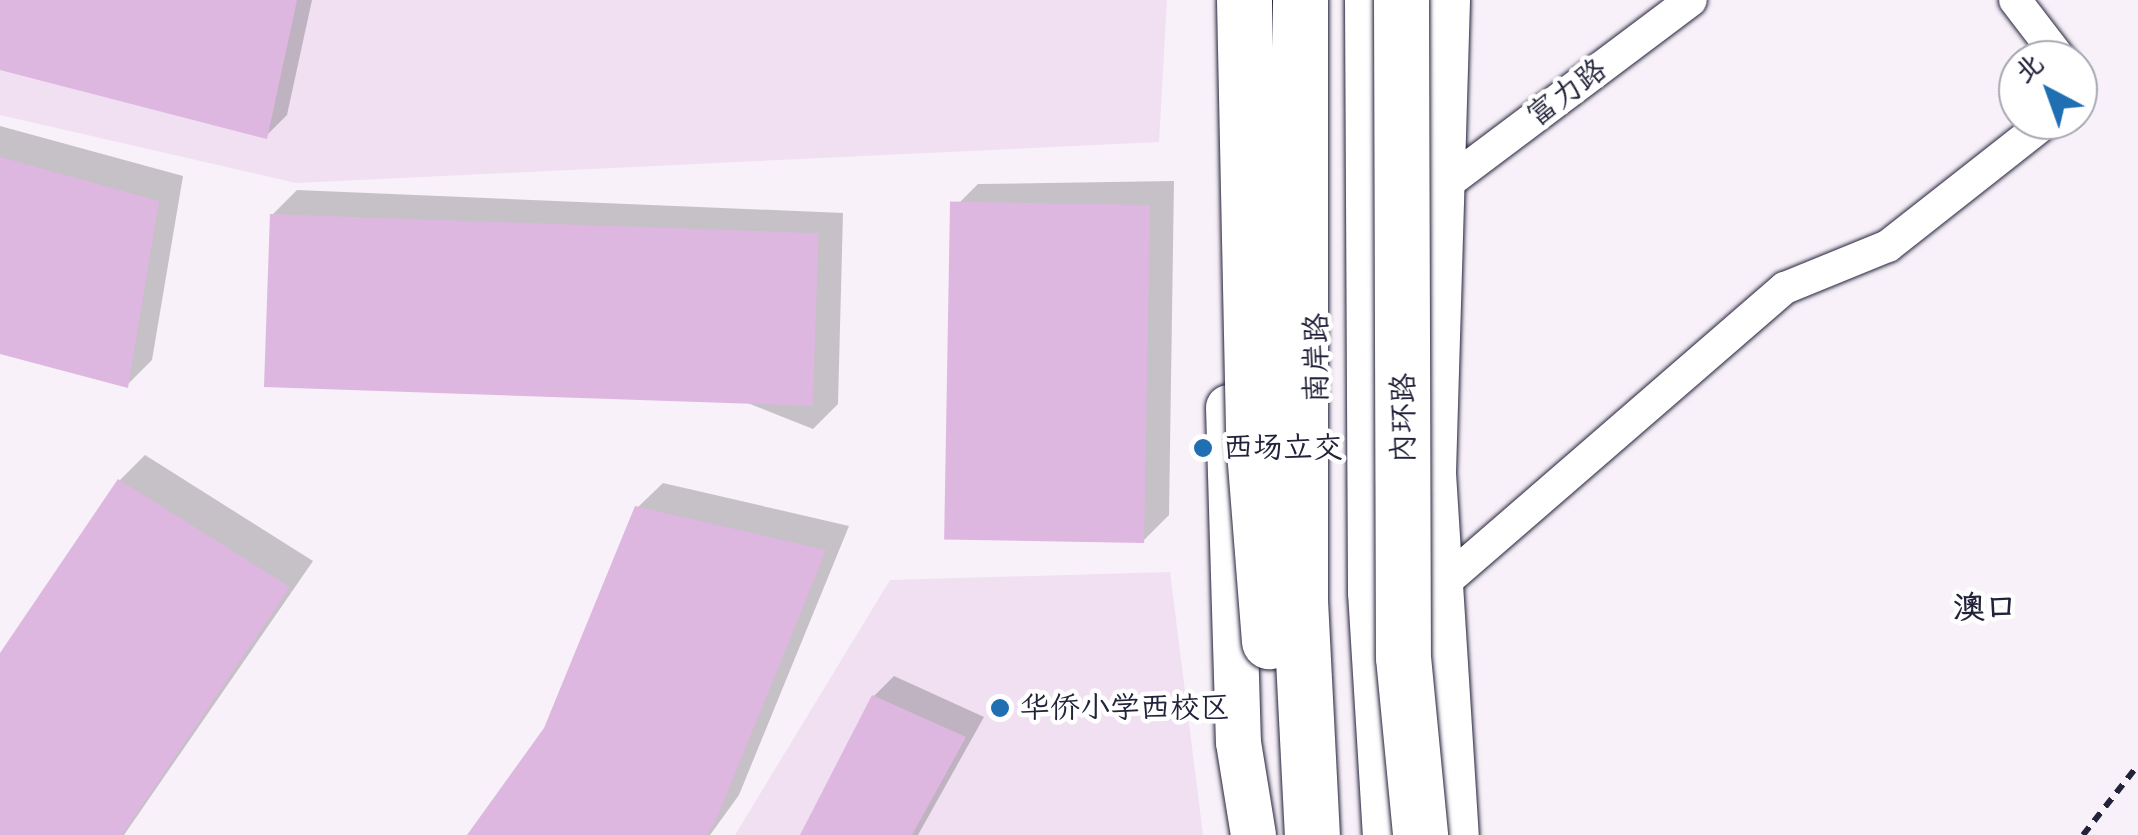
<!DOCTYPE html>
<meta charset="utf-8">
<style>
body{margin:0}
#map{position:relative;width:2138px;height:835px;overflow:hidden;background:#f8f1f9;font-family:"Architects Daughter","LXGW WenKai TC",sans-serif}
div>[style]{position:absolute}
.built>*{inset:0;background:#f0e0f2}
.shadow>*{inset:0;background:#0003}
.building>*{inset:0;background:#ddb7e0;transform-origin:0 0}
.path>*{height:6px;margin-top:-3px;transform-origin:0;background:repeating-linear-gradient(90deg,#22223b 0 10px,transparent 0 18px)}
.roads{filter:drop-shadow(0 0 2px #22223b) drop-shadow(0 0 2px #22223b)}
.street>*{height:32px;margin:-16px;padding:0 16px;transform-origin:16px;border-radius:16px;background:#fff}
.secondary>*{height:45px;margin:-22.5px;padding:0 22.5px;transform-origin:22.5px;border-radius:22.5px;background:#fff}
.primary>*{height:50px;margin:-25px;padding:0 25px;transform-origin:25px;border-radius:25px;background:#fff}
.bridges{filter:drop-shadow(0 0 2px #22223b) drop-shadow(0 0 2px #22223b)}
.highway-bridge>*{height:55px;margin:-27.5px;padding:0 27.5px;transform-origin:27.5px;border-radius:27.5px;background:#fff}
.dots>*{width:28px;height:28px;translate:-50% -50%;box-sizing:border-box;border:5px solid #fff;border-radius:50%}
span{translate:-50% -50%;white-space:nowrap;text-align:center;line-height:1.15;-webkit-text-stroke:9px #fff;paint-order:stroke}
.street-label{font-size:30px;color:#22223b}
.poi-label{font-size:30px;color:#22223b}
.left{translate:0 -50%;text-align:left}
.neighbourhood-label{font-size:32px;color:#22223b;font-weight:700}
.north{position:absolute;left:1998px;top:40px;width:100px;height:100px;box-sizing:border-box;background:#fff;border:2px solid #a7a7b1;border-radius:50%;rotate:319deg;font-size:28px;font-weight:700;line-height:40px;text-align:center;color:#22223b}
.north::after{content:'';display:block;margin:auto;width:35px;height:45px;background:#1f6fb2;clip-path:polygon(50% 0,100% 100%,50% 72%,0 100%)}
</style>
<div id="map">
<div class="built">
<div style="clip-path:polygon(0 0,1167px 0,1159px 142px,296px 183px,0 115px)"></div>
<div style="clip-path:polygon(1170px 572px,1203px 835px,735px 835px,890px 580px)"></div>
</div>
<div class="shadow">
<div style="clip-path:polygon(0 0,312px 0,287px 115px,266px 136px,0 67px)"></div>
<div style="clip-path:polygon(0 126px,183px 176px,152px 360px,127px 385px,0 351px)"></div>
<div style="clip-path:polygon(1174px 181px,1169px 515px,1144px 540px,953px 209px,978px 184px)"></div>
<div style="clip-path:polygon(297px 190px,843px 213px,838px 404px,813px 429px,272px 215px)"></div>
<div style="clip-path:polygon(145px 455px,313px 561px,124px 835px,0 835px,0 657px,120px 480px)"></div>
<div style="clip-path:polygon(663px 483px,849px 526px,739px 795px,710px 835px,470px 835px,546px 729px,637px 508px)"></div>
<div style="clip-path:polygon(894px 676px,984px 717px,918px 835px,803px 835px,874px 696px)"></div>
</div>
<div class="building">
<div style="clip-path:polygon(0 0,297px 0,267px 139px,0 70px)"></div>
<div style="clip-path:polygon(0 157px,159px 201px,128px 388px,0 354px)"></div>
<div style="left:1150px;top:205px;width:338px;height:200px;rotate:91deg"></div>
<div style="left:270px;top:214px;width:549px;height:173px;rotate:2deg"></div>
<div style="clip-path:polygon(118px 479px,290px 587px,122px 835px,0 835px,0 653px)"></div>
<div style="clip-path:polygon(635px 506px,826px 550px,715px 823px,706px 835px,467px 835px,544px 728px)"></div>
<div style="clip-path:polygon(872px 695px,966px 737px,912px 835px,800px 835px)"></div>
</div>
<div class="path">
<div style="left:2083px;top:835px;width:89px;rotate:-51.8deg"></div>
</div>
<div class="roads">
<div class="street">
<div style="left:2015px;top:0;width:76px;rotate:52.5deg"></div>
<div style="left:1442px;top:187px;width:311px;rotate:-36.9deg"></div>
<div style="left:1428px;top:590px;width:9px;rotate:-6deg"></div>
<div style="left:1437px;top:589px;width:460px;rotate:-40.9deg"></div>
<div style="left:1785px;top:288px;width:111px;rotate:-22.2deg"></div>
<div style="left:1888px;top:246px;width:204px;rotate:-38.2deg"></div>
</div>
<div class="secondary">
<div style="left:1447px;top:0;width:473px;rotate:91.7deg"></div>
<div style="left:1433px;top:473px;width:363px;rotate:86.4deg"></div>
<div style="left:1228px;top:407px;width:335px;rotate:88.3deg"></div>
<div style="left:1238px;top:742px;width:94px;rotate:80.8deg"></div>
</div>
<div class="primary">
<div style="left:1370px;top:0;width:592px;rotate:89.71deg"></div>
<div style="left:1373px;top:592px;width:243px;rotate:86.5deg"></div>
</div>
</div>
<div class="bridges">
<div class="highway-bridge">
<div style="left:1244px;top:0;width:438px;rotate:88.8deg"></div>
<div style="left:1253px;top:438px;width:204px;rotate:85.5deg"></div>
<div style="left:1300px;top:0;width:600px;rotate:90deg"></div>
<div style="left:1300px;top:600px;width:235px;rotate:87.1deg"></div>
<div style="left:1401px;top:0;width:657px;rotate:89.83deg"></div>
<div style="left:1403px;top:657px;width:179px;rotate:84.5deg"></div>
</div>
</div>
<div class="dots">
<div style="left:1203px;top:448px;background:#1f6fb2"></div>
<div style="left:1000px;top:708px;background:#1f6fb2"></div>
</div>
<div class="street-label">
<span style="left:1567px;top:93px;rotate:-37deg">富力路</span>
<span style="left:1317px;top:358px;rotate:-90deg">南岸路</span>
<span style="left:1404px;top:418px;rotate:-90deg">内环路</span>
</div>
<div class="poi-label">
<span class="left" style="left:1223px;top:448px">西场立交</span>
<span class="left" style="left:1020px;top:708px">华侨小学西校区</span>
</div>
<div class="neighbourhood-label">
<span style="left:1985px;top:609px">澳口</span>
</div>
<div class="north">北</div>
</div>
